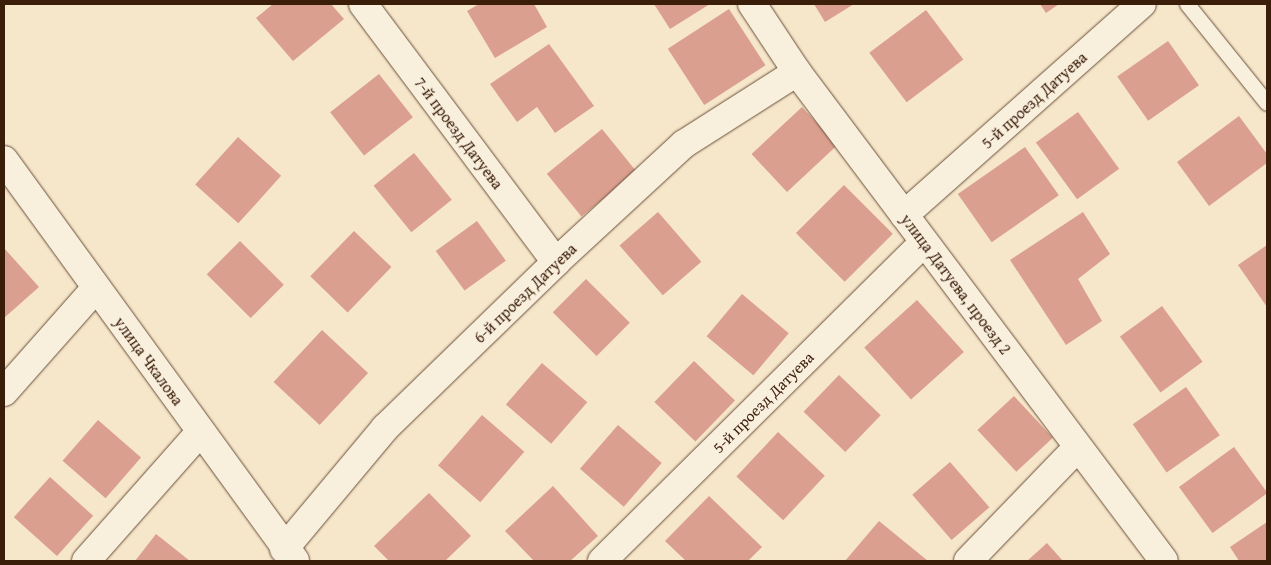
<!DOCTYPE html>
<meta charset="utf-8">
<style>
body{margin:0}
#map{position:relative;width:1271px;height:565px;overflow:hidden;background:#f6e6ca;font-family:"Gentium Book Plus",serif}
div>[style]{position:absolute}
.building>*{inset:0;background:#db9f8f;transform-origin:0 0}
.roads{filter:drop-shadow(0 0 1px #695039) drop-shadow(0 0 1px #695039)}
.service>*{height:15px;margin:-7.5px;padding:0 7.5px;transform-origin:7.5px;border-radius:7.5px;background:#f9efdd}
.minor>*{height:28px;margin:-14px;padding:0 14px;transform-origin:14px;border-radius:14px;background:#f9efdd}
span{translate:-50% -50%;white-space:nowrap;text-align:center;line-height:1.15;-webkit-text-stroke:4px #f9efdd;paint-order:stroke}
.street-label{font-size:16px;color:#3a1e09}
.frame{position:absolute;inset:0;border:5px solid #3a1e09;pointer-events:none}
</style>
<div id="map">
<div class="building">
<div style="clip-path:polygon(273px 4px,331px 4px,344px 19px,293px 61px,256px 18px)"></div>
<div style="clip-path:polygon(479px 4px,534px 4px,547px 27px,495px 58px,467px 11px)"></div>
<div style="clip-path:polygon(654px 4px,710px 4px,670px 29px)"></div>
<div style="clip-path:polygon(814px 4px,854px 4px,825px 22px)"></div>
<div style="clip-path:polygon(1040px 4px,1059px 4px,1046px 13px)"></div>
<div style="left:729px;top:9px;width:67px;height:73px;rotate:57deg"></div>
<div style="left:926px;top:10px;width:62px;height:71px;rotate:53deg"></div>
<div style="left:1168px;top:41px;width:54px;height:62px;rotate:55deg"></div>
<div style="clip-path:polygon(549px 44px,594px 106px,555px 133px,537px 107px,517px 122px,490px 84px)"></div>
<div style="left:379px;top:74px;width:55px;height:62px;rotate:52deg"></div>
<div style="left:802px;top:107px;width:52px;height:69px;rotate:47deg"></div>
<div style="left:1078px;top:112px;width:70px;height:52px;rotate:54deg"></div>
<div style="clip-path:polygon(1239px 116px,1267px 154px,1267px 163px,1209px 206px,1177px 162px)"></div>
<div style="left:602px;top:129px;width:55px;height:71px;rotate:51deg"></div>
<div style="left:238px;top:137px;width:58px;height:64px;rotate:42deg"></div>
<div style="left:1025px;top:147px;width:59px;height:82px;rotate:55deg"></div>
<div style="left:414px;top:153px;width:60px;height:52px;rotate:51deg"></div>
<div style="left:844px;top:185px;width:69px;height:68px;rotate:45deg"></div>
<div style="left:658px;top:212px;width:66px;height:51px;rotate:49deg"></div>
<div style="clip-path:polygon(1083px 212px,1110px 254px,1078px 279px,1102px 321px,1066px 345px,1010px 260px)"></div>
<div style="left:477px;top:221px;width:49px;height:51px;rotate:54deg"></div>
<div style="left:354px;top:231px;width:52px;height:63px;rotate:44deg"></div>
<div style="left:240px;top:241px;width:62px;height:47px;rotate:45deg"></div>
<div style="clip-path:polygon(1267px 245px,1267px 307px,1238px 265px)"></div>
<div style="clip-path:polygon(4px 248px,39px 287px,4px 318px)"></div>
<div style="left:586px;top:279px;width:62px;height:47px;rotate:45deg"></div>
<div style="left:742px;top:294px;width:61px;height:55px;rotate:40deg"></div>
<div style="left:917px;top:300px;width:70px;height:71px;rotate:48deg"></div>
<div style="left:1162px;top:306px;width:69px;height:52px;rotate:54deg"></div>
<div style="left:322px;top:330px;width:63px;height:71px;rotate:43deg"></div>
<div style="left:694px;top:361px;width:57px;height:57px;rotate:44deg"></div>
<div style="left:542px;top:363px;width:60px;height:55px;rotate:41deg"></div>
<div style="left:839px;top:375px;width:58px;height:51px;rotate:44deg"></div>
<div style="left:1186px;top:387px;width:59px;height:65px;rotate:55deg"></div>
<div style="left:1014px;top:396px;width:57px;height:50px;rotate:47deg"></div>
<div style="left:482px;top:415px;width:56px;height:67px;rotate:41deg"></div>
<div style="left:98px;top:420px;width:57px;height:54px;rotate:41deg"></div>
<div style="left:618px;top:425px;width:58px;height:58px;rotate:41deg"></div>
<div style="left:778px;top:432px;width:64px;height:61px;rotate:43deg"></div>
<div style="left:1234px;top:447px;width:57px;height:68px;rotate:54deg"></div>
<div style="left:950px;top:462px;width:60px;height:50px;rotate:49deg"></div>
<div style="left:50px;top:477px;width:58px;height:54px;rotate:42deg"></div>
<div style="clip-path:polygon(553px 486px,598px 536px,570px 561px,534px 561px,505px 531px)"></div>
<div style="clip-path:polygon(429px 493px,471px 536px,445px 561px,389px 561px,374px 546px)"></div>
<div style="clip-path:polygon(709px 496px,762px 547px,748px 561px,686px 561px,665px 541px)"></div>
<div style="clip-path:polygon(879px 521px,928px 561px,845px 561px)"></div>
<div style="clip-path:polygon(1267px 522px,1267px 561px,1239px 561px,1230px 547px)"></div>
<div style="clip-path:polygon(156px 534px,190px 561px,135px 561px)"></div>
<div style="clip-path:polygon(1047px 543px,1063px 561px,1027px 561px)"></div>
</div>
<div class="roads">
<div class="service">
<div style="left:1187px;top:4px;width:127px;rotate:51.1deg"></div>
</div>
<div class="minor">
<div style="left:363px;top:4px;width:322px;rotate:53.2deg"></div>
<div style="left:752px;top:4px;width:82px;rotate:56.5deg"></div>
<div style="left:797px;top:72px;width:611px;rotate:53.11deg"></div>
<div style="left:4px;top:160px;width:495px;rotate:54deg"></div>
<div style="left:904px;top:215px;width:318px;rotate:-41.6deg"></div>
<div style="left:4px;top:392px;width:139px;rotate:-48.5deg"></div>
<div style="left:284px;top:549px;width:158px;rotate:-50.1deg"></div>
<div style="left:385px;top:428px;width:238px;rotate:-44.1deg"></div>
<div style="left:556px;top:262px;width:174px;rotate:-42.7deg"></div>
<div style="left:684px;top:144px;width:134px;rotate:-32.5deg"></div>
<div style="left:86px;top:561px;width:172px;rotate:-48.5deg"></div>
<div style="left:602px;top:561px;width:453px;rotate:-44.7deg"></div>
<div style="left:968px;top:561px;width:158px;rotate:-46deg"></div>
</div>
</div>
<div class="street-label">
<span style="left:1034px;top:100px;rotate:-42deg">5-й проезд Датуева</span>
<span style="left:459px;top:133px;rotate:53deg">7-й проезд Датуева</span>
<span style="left:956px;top:284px;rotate:53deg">улица Датуева, проезд 2</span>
<span style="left:525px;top:293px;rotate:-44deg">6-й проезд Датуева</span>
<span style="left:149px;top:361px;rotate:54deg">улица Чкалова</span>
<span style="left:763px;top:402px;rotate:-45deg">5-й проезд Датуева</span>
</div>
<div class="frame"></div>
</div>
